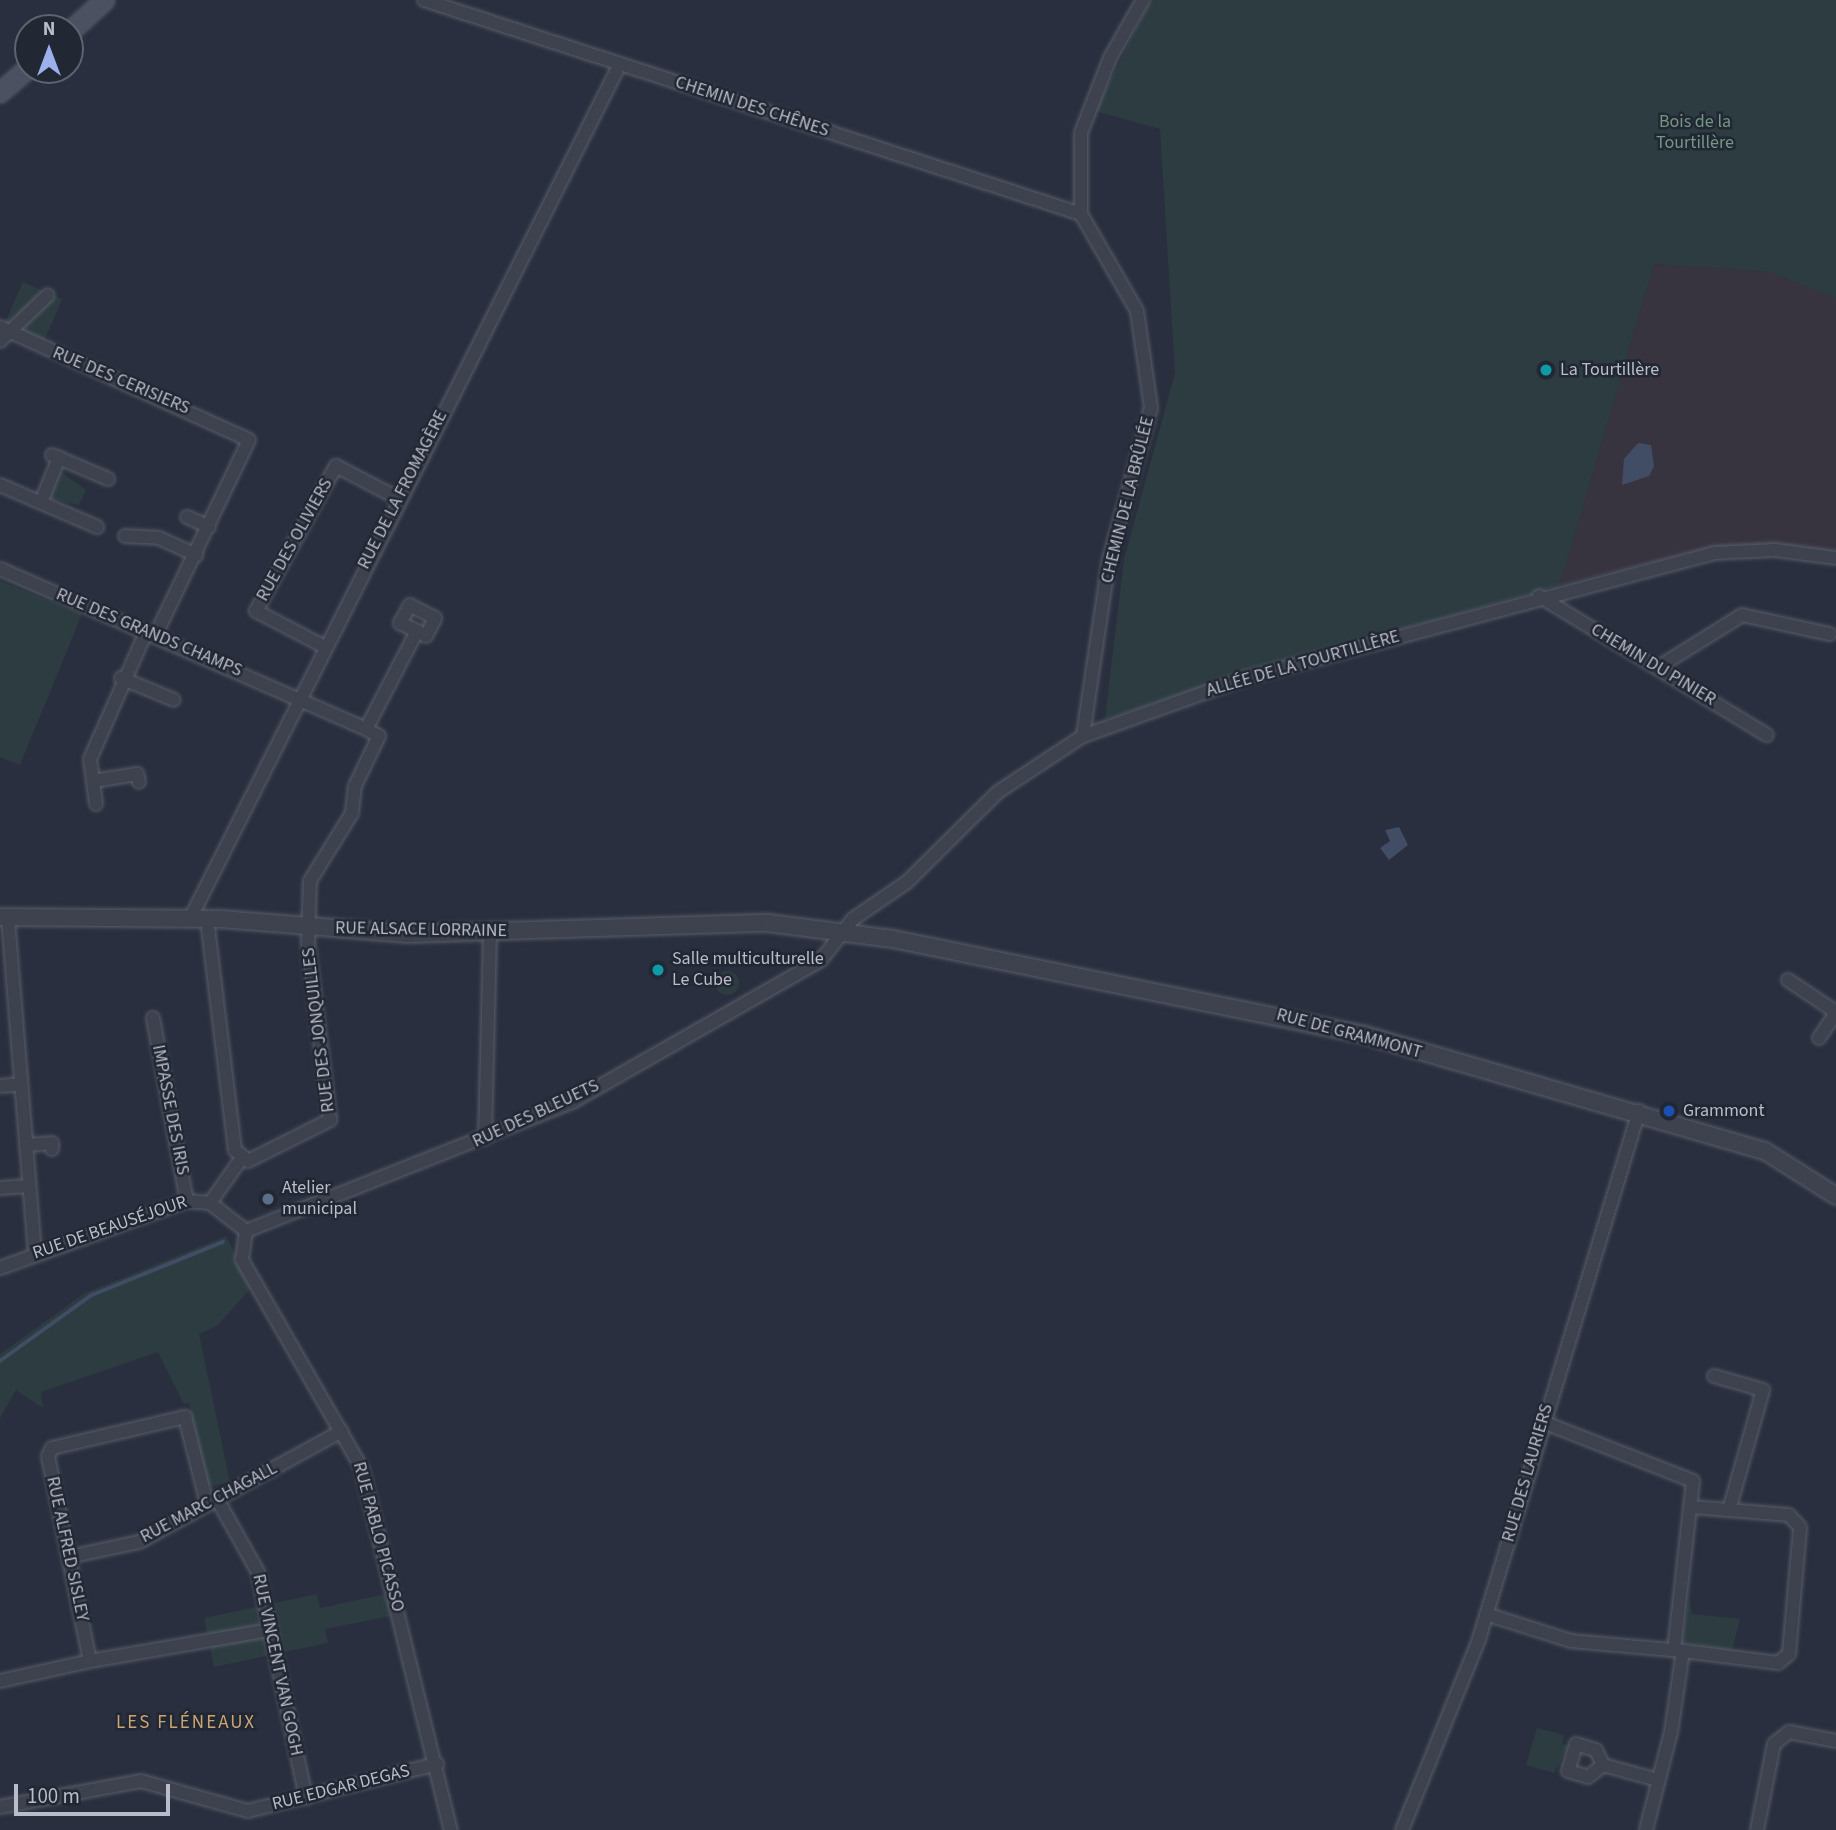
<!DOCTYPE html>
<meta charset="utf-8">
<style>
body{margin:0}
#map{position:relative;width:1836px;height:1830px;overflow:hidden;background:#292f3e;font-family:"Source Sans 3",sans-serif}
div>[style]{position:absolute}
.medical>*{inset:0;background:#373440}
.green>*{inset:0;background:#2c3c40;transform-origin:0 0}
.round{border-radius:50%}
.water>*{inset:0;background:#414c65}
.stream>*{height:3.5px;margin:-1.75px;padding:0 1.75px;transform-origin:1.75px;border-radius:1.75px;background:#414c65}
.roads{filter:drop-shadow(0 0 2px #585d69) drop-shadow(0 0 2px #585d69)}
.minor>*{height:12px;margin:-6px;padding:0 6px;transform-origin:6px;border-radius:6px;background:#3d424e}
.tertiary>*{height:16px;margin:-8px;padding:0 8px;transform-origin:8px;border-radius:8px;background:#3d424e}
.secondary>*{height:18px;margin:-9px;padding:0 9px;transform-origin:9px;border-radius:9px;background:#4b5161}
.dots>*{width:19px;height:19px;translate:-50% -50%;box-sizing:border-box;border:4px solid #222734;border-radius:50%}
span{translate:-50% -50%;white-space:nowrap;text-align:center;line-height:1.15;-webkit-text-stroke:5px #222734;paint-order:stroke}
.street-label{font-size:18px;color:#b9bdc9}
.park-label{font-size:18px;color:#739780}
.poi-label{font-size:18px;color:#b9bdc9}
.left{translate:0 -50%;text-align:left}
.neighbourhood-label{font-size:19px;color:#caa474;letter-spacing:2px}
.north{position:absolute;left:14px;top:14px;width:70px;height:70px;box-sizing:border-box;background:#222734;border:2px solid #5e6370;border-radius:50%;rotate:0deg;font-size:19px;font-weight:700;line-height:28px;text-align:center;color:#b9bdc9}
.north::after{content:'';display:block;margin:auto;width:24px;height:32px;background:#9bb0ec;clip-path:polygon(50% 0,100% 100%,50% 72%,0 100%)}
.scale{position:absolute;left:14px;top:1784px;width:156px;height:32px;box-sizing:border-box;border:4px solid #b9bdc9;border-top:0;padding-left:9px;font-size:21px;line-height:24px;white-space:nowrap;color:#b9bdc9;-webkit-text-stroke:5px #222734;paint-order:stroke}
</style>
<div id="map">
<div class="medical">
<div style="clip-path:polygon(1654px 264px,1769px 272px,1836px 298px,1836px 553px,1713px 547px,1560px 585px)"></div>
</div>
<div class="green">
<div style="clip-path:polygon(1151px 0,1836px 0,1836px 298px,1769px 272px,1654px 264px,1560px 585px,1246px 672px,1105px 719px,1124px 559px,1175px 373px,1160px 129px,1095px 111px)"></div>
<div style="left:23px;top:282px;width:43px;height:45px;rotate:24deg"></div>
<div style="clip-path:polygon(61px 472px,86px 490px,79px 505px,50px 499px)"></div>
<div style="clip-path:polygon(0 581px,82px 614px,20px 765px,0 757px)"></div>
<div class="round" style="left:715px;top:971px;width:24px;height:24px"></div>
<div style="clip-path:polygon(226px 1236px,252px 1287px,217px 1326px,199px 1334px,230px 1482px,207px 1487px,189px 1403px,184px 1404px,158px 1352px,41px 1392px,43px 1408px,16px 1390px,0 1418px,0 1354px,85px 1293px)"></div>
<div style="clip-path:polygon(317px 1594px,320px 1608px,385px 1594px,391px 1616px,325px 1629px,328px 1643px,214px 1667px,204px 1618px)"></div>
<div style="clip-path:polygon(1689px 1598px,1692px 1614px,1740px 1619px,1732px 1651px,1682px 1643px)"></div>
<div style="clip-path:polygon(1537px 1728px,1564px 1735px,1562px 1743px,1569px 1745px,1554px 1773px,1526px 1765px)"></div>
</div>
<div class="water">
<div style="clip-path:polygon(1638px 443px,1651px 445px,1654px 466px,1649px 476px,1622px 485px,1624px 459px)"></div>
<div style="clip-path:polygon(1399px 827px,1408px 845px,1389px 860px,1380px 848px,1390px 841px,1385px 830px)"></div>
</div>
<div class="stream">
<div style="left:0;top:1361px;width:113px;rotate:-35.7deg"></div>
<div style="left:92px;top:1295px;width:141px;rotate:-22deg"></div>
</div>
<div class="roads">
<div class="minor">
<div style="left:424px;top:0;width:691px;rotate:18.04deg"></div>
<div style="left:0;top:327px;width:273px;rotate:24.4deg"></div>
<div style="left:249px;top:440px;width:217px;rotate:115.6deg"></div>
<div style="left:0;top:341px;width:66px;rotate:-43.8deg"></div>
<div style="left:52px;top:455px;width:61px;rotate:23.2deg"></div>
<div style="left:0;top:485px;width:106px;rotate:23.4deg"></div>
<div style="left:41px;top:502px;width:48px;rotate:-67.8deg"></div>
<div style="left:187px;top:517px;width:24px;rotate:24deg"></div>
<div style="left:125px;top:536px;width:34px;rotate:3deg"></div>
<div style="left:159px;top:538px;width:41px;rotate:24.7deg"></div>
<div style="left:0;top:569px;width:399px;rotate:23.6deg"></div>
<div style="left:366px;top:729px;width:110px;rotate:-62.5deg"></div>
<div style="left:417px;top:631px;width:10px;rotate:29deg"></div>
<div style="left:426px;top:636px;width:20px;rotate:-63deg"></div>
<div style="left:435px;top:618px;width:28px;rotate:-153deg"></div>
<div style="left:410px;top:605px;width:21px;rotate:119deg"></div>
<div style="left:400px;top:623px;width:19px;rotate:25deg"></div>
<div style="left:1539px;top:596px;width:267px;rotate:31.4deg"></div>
<div style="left:323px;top:646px;width:76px;rotate:-152.4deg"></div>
<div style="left:256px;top:611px;width:166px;rotate:-61.1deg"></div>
<div style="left:336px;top:466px;width:71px;rotate:27.6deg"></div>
<div style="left:1657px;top:668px;width:100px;rotate:-31.9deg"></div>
<div style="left:1742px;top:615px;width:90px;rotate:12.2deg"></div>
<div style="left:121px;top:678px;width:57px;rotate:22.5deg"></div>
<div style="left:1083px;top:736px;width:178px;rotate:-81.6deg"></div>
<div style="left:1109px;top:560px;width:158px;rotate:-74.6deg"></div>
<div style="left:1151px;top:408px;width:98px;rotate:-98.2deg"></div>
<div style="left:1137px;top:311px;width:112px;rotate:-120deg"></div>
<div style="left:1081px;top:214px;width:81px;rotate:-90deg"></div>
<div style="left:1081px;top:133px;width:80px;rotate:-68.9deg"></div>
<div style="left:1110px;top:58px;width:67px;rotate:-60.4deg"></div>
<div style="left:93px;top:781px;width:45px;rotate:-9deg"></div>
<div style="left:137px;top:774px;width:8px;rotate:76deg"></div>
<div style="left:96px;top:804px;width:45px;rotate:-97.6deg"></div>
<div style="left:90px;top:759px;width:139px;rotate:-66.2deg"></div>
<div style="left:8px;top:918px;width:336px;rotate:85.4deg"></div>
<div style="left:190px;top:919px;width:957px;rotate:-63.3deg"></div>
<div style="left:207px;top:919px;width:233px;rotate:83.1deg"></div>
<div style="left:235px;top:1150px;width:17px;rotate:40deg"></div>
<div style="left:248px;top:1161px;width:92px;rotate:-26.6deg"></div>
<div style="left:330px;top:1120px;width:178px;rotate:-97.1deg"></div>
<div style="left:308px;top:943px;width:62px;rotate:-88.2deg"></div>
<div style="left:310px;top:881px;width:80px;rotate:-58.3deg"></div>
<div style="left:352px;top:813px;width:27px;rotate:-84deg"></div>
<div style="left:355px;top:786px;width:55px;rotate:-64.4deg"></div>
<div style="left:379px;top:736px;width:15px;rotate:-152deg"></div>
<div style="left:1788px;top:980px;width:58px;rotate:33.7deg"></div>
<div style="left:153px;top:1018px;width:186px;rotate:79.5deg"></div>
<div style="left:1819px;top:1038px;width:30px;rotate:-56deg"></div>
<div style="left:0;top:1086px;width:21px;rotate:-5deg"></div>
<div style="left:485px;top:1138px;width:206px;rotate:-88.6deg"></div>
<div style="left:26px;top:1145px;width:26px;rotate:-4deg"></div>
<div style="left:52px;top:1143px;width:6px;rotate:90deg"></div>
<div style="left:0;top:1188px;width:29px;rotate:-4deg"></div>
<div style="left:210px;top:1203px;width:46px;rotate:37.9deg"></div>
<div style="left:246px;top:1231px;width:353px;rotate:-21.6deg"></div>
<div style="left:574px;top:1101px;width:284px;rotate:-29.7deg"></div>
<div style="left:821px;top:960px;width:52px;rotate:-52deg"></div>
<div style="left:853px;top:919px;width:65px;rotate:-34.4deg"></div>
<div style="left:907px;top:882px;width:128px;rotate:-44.7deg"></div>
<div style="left:998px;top:792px;width:102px;rotate:-33.4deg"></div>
<div style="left:1083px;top:736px;width:176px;rotate:-19.6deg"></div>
<div style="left:1249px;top:677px;width:481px;rotate:-14.9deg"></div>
<div style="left:1714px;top:553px;width:61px;rotate:-2.8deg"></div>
<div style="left:1775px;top:550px;width:62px;rotate:7.5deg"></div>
<div style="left:246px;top:1231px;width:29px;rotate:98deg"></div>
<div style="left:242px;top:1260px;width:241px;rotate:60.1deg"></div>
<div style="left:362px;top:1469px;width:372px;rotate:76.2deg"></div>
<div style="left:0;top:1268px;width:199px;rotate:-19.7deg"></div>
<div style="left:187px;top:1201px;width:23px;rotate:5deg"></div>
<div style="left:210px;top:1203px;width:54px;rotate:-54.8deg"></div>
<div style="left:1714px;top:1376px;width:51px;rotate:15.9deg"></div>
<div style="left:1763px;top:1390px;width:125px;rotate:105.8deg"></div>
<div style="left:1543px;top:1422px;width:161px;rotate:21.5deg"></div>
<div style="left:1693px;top:1481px;width:170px;rotate:96.4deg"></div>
<div style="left:217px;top:1499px;width:84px;rotate:60.7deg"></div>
<div style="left:258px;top:1572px;width:231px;rotate:78deg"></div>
<div style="left:69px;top:1557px;width:72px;rotate:-12.1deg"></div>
<div style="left:139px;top:1542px;width:231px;rotate:-28.7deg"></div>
<div style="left:1486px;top:1614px;width:89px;rotate:17.6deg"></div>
<div style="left:1571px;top:1641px;width:112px;rotate:5.1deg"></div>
<div style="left:90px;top:1661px;width:183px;rotate:-9.8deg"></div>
<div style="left:0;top:1681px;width:92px;rotate:-12.5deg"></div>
<div style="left:90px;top:1661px;width:209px;rotate:-101.6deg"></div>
<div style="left:48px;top:1456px;width:9px;rotate:-63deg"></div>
<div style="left:52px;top:1448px;width:137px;rotate:-13.1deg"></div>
<div style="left:185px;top:1417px;width:90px;rotate:75.8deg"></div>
<div style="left:1603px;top:1765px;width:19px;rotate:141deg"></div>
<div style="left:1588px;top:1777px;width:21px;rotate:-163deg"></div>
<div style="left:1568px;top:1771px;width:28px;rotate:-73deg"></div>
<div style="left:1576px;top:1744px;width:21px;rotate:17deg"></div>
<div style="left:1596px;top:1750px;width:17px;rotate:65deg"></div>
<div style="left:1603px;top:1765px;width:57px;rotate:15.3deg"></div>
<div style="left:0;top:1807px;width:143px;rotate:-10.4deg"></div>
<div style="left:141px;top:1781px;width:111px;rotate:15.7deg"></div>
<div style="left:248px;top:1811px;width:195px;rotate:-14deg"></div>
<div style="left:1402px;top:1830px;width:206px;rotate:-68deg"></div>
<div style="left:1479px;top:1639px;width:552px;rotate:-73.14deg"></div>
<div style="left:1646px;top:1830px;width:101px;rotate:-75.7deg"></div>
<div style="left:1671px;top:1732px;width:82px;rotate:-81.6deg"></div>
<div style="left:1683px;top:1651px;width:96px;rotate:7.2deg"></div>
<div style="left:1778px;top:1663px;width:14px;rotate:-39deg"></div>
<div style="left:1789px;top:1654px;width:127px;rotate:-85deg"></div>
<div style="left:1800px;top:1527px;width:16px;rotate:-133deg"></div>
<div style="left:1789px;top:1515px;width:98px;rotate:-175.3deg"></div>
<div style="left:1757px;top:1830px;width:88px;rotate:-78.8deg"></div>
<div style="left:1774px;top:1744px;width:19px;rotate:-39deg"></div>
<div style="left:1789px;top:1732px;width:48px;rotate:10.8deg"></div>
</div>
<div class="tertiary">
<div style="left:0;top:917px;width:221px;rotate:0.5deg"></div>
<div style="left:221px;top:919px;width:188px;rotate:4.6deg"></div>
<div style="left:408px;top:934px;width:360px;rotate:-1.8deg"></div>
<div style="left:768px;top:923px;width:126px;rotate:7.3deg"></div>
<div style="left:893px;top:939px;width:482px;rotate:11.5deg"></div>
<div style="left:1365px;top:1035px;width:416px;rotate:16.2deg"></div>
<div style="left:1765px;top:1151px;width:84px;rotate:32.4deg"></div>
</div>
<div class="secondary">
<div style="left:70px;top:32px;width:47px;rotate:-42.4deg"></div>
<div style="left:0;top:93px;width:37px;rotate:-41deg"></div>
</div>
</div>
<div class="dots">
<div style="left:1546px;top:370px;background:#0f9aa8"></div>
<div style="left:658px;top:970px;background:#0f9aa8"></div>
<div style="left:1669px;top:1111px;background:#1a4fb4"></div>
<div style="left:268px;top:1199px;background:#5c6f8a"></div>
</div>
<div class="street-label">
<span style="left:752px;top:107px;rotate:18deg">CHEMIN DES CHÊNES</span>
<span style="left:121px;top:381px;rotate:23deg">RUE DES CERISIERS</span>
<span style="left:403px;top:490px;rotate:-63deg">RUE DE LA FROMAGÈRE</span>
<span style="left:1128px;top:500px;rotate:-76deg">CHEMIN DE LA BRÛLÉE</span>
<span style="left:295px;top:540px;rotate:-61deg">RUE DES OLIVIERS</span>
<span style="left:149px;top:633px;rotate:23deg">RUE DES GRANDS CHAMPS</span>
<span style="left:1303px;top:664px;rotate:-16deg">ALLÉE DE LA TOURTILLÈRE</span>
<span style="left:1653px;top:665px;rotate:31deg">CHEMIN DU PINIER</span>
<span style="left:421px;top:930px;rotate:1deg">RUE ALSACE LORRAINE</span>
<span style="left:319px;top:1030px;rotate:-97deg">RUE DES JONQUILLES</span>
<span style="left:1349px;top:1034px;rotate:15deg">RUE DE GRAMMONT</span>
<span style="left:170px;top:1110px;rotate:79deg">IMPASSE DES IRIS</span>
<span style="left:536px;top:1114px;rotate:-25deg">RUE DES BLEUETS</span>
<span style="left:110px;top:1228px;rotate:-19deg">RUE DE BEAUSÉJOUR</span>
<span style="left:1528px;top:1473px;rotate:-74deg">RUE DES LAURIERS</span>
<span style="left:209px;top:1503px;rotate:-28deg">RUE MARC CHAGALL</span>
<span style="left:378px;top:1537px;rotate:75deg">RUE PABLO PICASSO</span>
<span style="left:67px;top:1549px;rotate:78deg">RUE ALFRED SISLEY</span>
<span style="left:277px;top:1665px;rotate:78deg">RUE VINCENT VAN GOGH</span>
<span style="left:341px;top:1788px;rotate:-14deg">RUE EDGAR DEGAS</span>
</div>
<div class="park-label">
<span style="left:1695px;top:133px">Bois de la<br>Tourtillère</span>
</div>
<div class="poi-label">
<span class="left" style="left:1560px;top:370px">La Tourtillère</span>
<span class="left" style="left:672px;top:970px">Salle multiculturelle<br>Le Cube</span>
<span class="left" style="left:1683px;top:1111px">Grammont</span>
<span class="left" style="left:282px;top:1199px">Atelier<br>municipal</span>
</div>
<div class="neighbourhood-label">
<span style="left:186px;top:1723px">LES FLÉNEAUX</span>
</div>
<div class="north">N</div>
<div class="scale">100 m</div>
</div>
